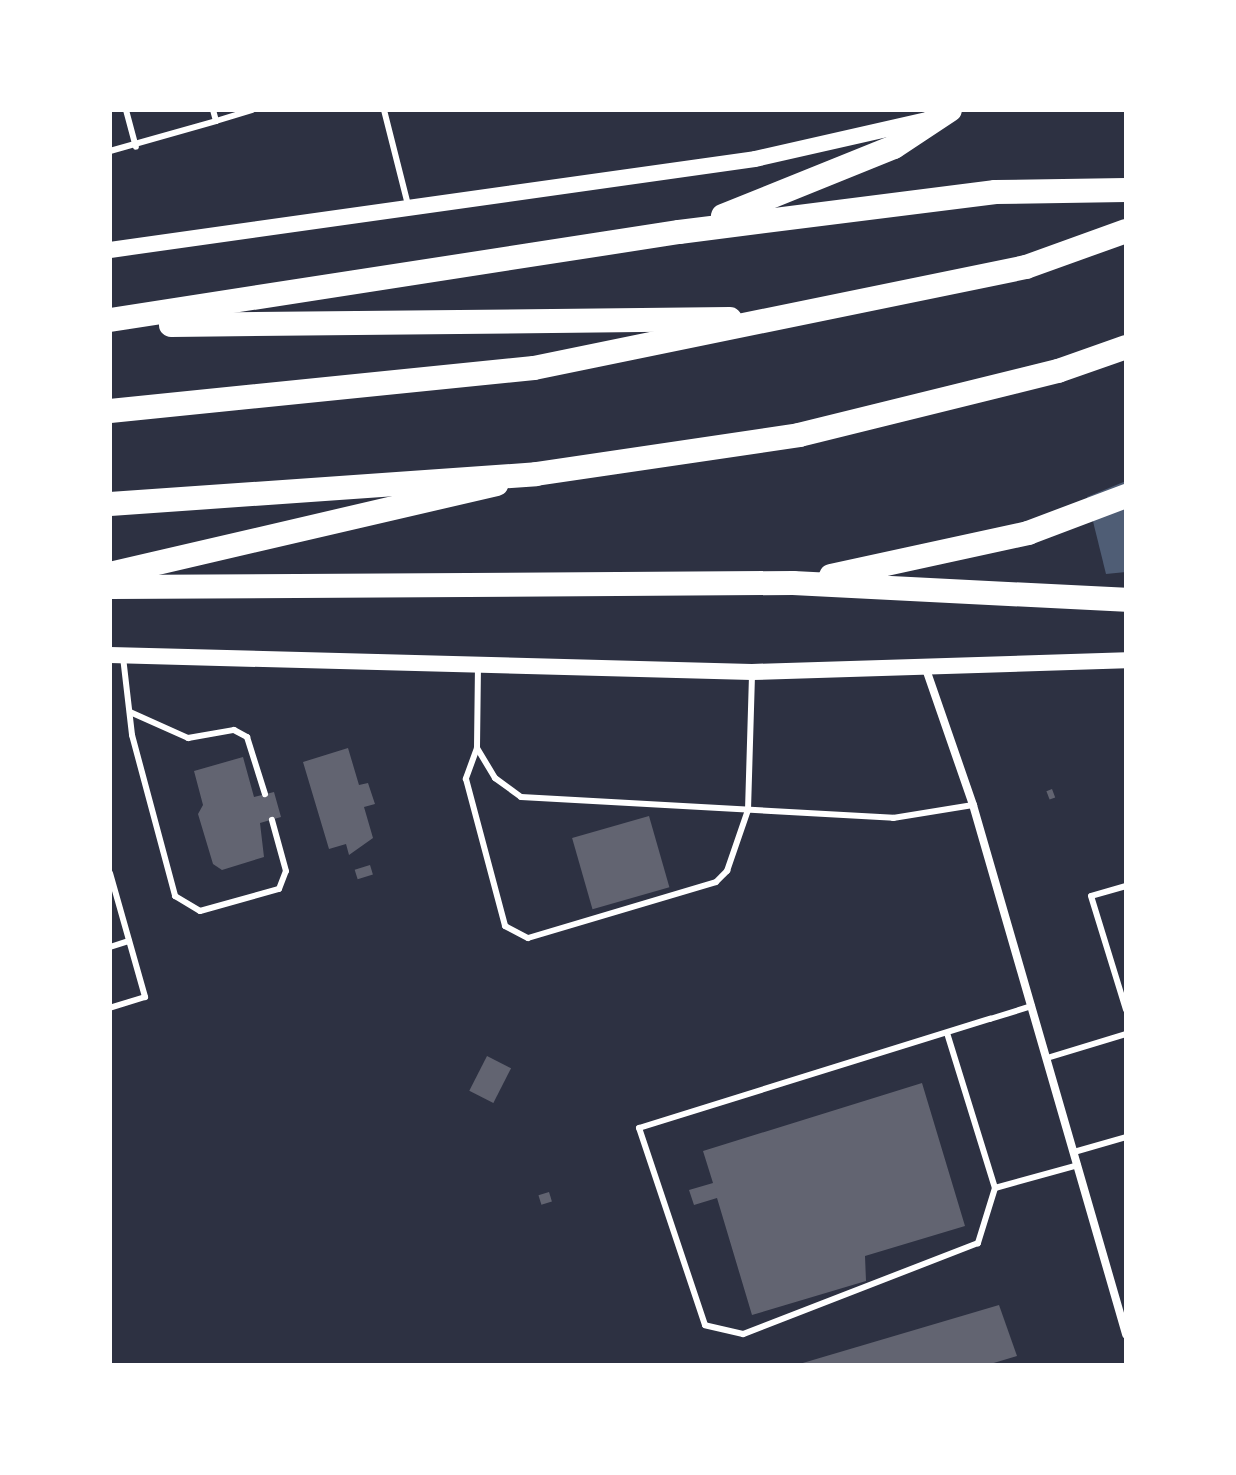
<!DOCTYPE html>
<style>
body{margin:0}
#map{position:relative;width:1236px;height:1475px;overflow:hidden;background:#2d3142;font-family:Literata,serif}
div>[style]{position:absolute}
.water>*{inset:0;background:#4f5d75}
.building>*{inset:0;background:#626471;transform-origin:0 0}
.service>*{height:6px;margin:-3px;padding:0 3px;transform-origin:3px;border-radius:3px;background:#fff}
.minor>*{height:8px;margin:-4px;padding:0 4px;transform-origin:4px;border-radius:4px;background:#fff}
.secondary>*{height:16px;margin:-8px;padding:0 8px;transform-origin:8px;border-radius:8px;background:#fff}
.motorway>*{height:24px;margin:-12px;padding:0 12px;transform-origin:12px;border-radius:12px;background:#fff}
span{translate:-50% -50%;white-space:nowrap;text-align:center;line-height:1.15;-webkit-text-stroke:7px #fff;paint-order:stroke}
.frame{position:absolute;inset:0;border:112px solid #fff;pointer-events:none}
</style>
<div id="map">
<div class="water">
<div style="clip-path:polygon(1126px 481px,1126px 572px,1106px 574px,1087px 497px)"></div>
</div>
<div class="building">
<div style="clip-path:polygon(348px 748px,359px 785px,368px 783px,375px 804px,364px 807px,373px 838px,349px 855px,346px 844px,329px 849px,303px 762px)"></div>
<div style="clip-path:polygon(243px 757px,254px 797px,274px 792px,281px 817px,260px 823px,264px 857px,222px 870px,213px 864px,198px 814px,203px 805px,194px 771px)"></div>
<div style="left:1052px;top:789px;width:9px;height:6px;rotate:69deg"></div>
<div style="left:649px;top:816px;width:74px;height:80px;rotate:74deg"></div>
<div style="left:370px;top:865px;width:10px;height:16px;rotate:73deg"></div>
<div style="left:487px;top:1056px;width:27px;height:39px;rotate:27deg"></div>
<div style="clip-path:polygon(922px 1083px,965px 1226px,865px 1256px,866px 1281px,752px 1315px,717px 1198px,694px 1205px,689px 1190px,713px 1183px,703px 1151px)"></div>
<div style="left:549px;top:1192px;width:10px;height:11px;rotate:73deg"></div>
<div style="clip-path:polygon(999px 1305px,1017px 1356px,987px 1365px,796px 1365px)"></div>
</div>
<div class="service">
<div style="left:126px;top:110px;width:38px;rotate:75deg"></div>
<div style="left:384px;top:110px;width:98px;rotate:75.8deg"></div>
<div style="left:216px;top:121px;width:38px;rotate:-17deg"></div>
<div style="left:110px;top:151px;width:110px;rotate:-15.8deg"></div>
<div style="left:216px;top:121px;width:11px;rotate:-105deg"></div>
<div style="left:123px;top:657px;width:79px;rotate:83.4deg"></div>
<div style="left:132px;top:735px;width:167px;rotate:75deg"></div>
<div style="left:175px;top:896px;width:29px;rotate:31deg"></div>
<div style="left:200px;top:911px;width:82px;rotate:-15.6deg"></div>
<div style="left:279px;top:889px;width:19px;rotate:-69deg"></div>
<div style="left:286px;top:871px;width:53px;rotate:-105.4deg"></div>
<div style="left:478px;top:665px;width:83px;rotate:90.7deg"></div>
<div style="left:477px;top:748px;width:35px;rotate:59deg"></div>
<div style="left:495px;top:778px;width:32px;rotate:36deg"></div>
<div style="left:521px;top:797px;width:373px;rotate:3.2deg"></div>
<div style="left:893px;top:818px;width:81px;rotate:-9.2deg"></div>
<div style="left:130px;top:712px;width:64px;rotate:24.1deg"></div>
<div style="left:188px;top:738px;width:47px;rotate:-9.9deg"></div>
<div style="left:234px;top:730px;width:15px;rotate:28deg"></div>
<div style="left:247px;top:737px;width:60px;rotate:72.5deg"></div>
<div style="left:477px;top:748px;width:33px;rotate:110deg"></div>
<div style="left:466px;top:779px;width:152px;rotate:75.1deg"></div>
<div style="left:505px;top:926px;width:26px;rotate:28deg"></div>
<div style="left:528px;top:938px;width:196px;rotate:-16.6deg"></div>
<div style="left:716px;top:882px;width:16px;rotate:-45deg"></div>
<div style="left:727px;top:871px;width:65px;rotate:-71deg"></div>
<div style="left:748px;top:810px;width:138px;rotate:-88.3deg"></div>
<div style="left:110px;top:873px;width:129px;rotate:74.2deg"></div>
<div style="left:145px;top:997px;width:37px;rotate:163deg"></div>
<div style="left:1126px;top:886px;width:36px;rotate:164deg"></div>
<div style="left:1091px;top:896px;width:119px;rotate:72.9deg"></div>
<div style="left:110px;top:947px;width:20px;rotate:-18deg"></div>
<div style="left:947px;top:1033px;width:162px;rotate:72.8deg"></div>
<div style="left:995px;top:1188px;width:58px;rotate:107.2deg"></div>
<div style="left:978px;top:1243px;width:252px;rotate:158.8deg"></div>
<div style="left:743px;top:1334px;width:39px;rotate:-167deg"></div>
<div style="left:705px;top:1325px;width:208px;rotate:-108.5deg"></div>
<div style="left:639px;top:1128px;width:368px;rotate:-17.3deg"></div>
<div style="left:990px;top:1019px;width:44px;rotate:-17.2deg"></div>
<div style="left:1047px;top:1058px;width:83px;rotate:-16.9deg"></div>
<div style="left:1074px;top:1152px;width:54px;rotate:-16.1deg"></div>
<div style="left:995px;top:1188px;width:86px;rotate:-15.5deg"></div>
</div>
<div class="minor">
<div style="left:927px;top:672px;width:141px;rotate:70.9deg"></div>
<div style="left:973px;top:805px;width:551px;rotate:73.87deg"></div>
</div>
<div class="secondary">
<div style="left:110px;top:250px;width:651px;rotate:-8.03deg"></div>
<div style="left:755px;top:159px;width:175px;rotate:-12.8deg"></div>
<div style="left:110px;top:655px;width:642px;rotate:1.52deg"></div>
<div style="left:752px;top:672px;width:374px;rotate:-1.8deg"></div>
</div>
<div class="motorway">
<div style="left:723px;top:216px;width:184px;rotate:-22deg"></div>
<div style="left:894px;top:147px;width:67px;rotate:-33.5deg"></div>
<div style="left:110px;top:320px;width:576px;rotate:-8.79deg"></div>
<div style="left:679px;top:232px;width:319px;rotate:-7.2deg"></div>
<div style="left:995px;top:192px;width:131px;rotate:-0.9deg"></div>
<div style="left:171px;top:325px;width:559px;rotate:-0.61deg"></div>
<div style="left:110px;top:411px;width:426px;rotate:-5.8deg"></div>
<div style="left:534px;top:368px;width:502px;rotate:-11.6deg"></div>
<div style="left:1026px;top:267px;width:106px;rotate:-19.8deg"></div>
<div style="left:110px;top:504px;width:427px;rotate:-4deg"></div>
<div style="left:536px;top:474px;width:266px;rotate:-8.4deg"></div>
<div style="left:799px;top:435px;width:267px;rotate:-13.9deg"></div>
<div style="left:1058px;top:371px;width:72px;rotate:-19.4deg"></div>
<div style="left:110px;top:574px;width:397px;rotate:-13.1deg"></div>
<div style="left:831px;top:576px;width:202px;rotate:-12.3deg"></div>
<div style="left:1028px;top:533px;width:105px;rotate:-20.7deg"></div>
<div style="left:110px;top:587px;width:683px;rotate:-0.34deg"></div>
<div style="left:793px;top:583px;width:333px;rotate:2.9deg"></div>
</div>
<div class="frame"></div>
</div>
